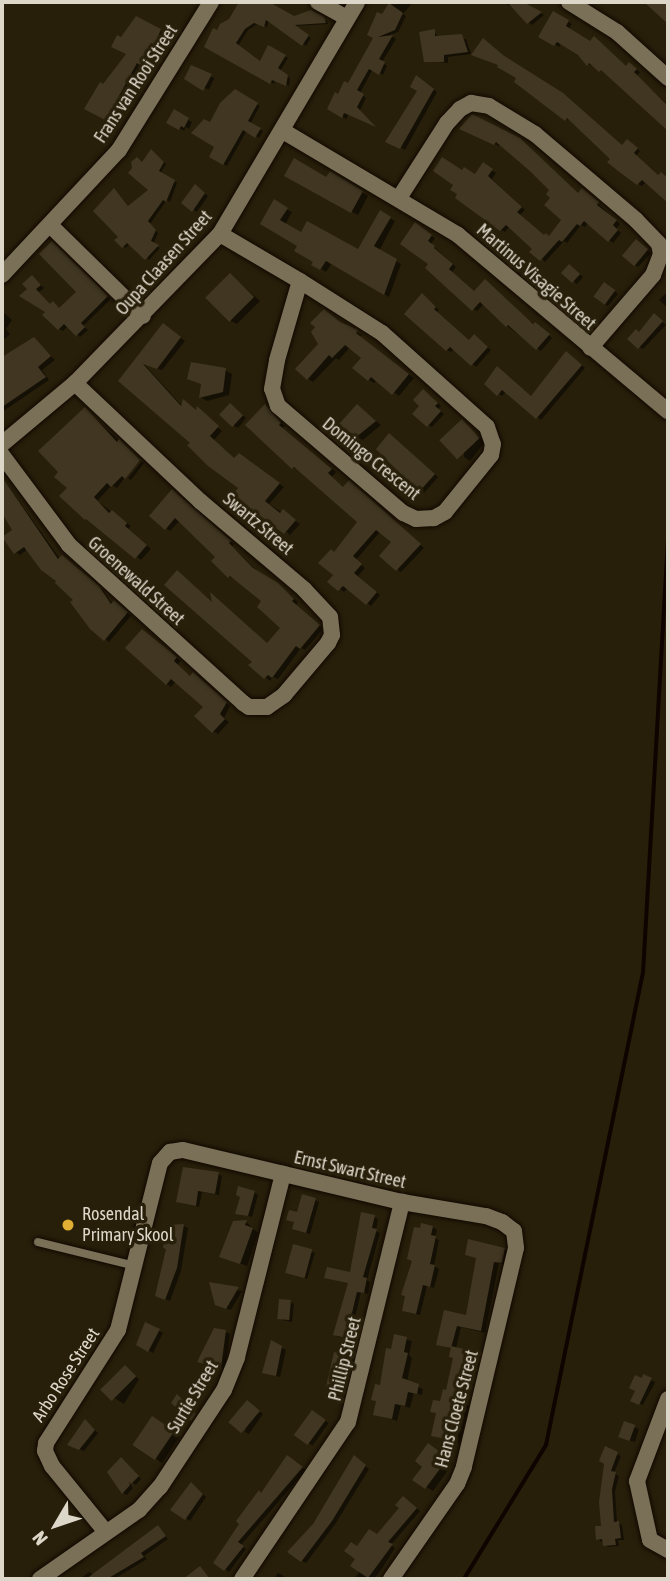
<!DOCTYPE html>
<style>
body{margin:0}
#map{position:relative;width:670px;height:1581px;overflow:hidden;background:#281f0a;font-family:"Asap Condensed",sans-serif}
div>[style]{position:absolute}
.shadow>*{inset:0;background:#0007;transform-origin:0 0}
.stream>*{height:3.5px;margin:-1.75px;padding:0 1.75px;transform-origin:1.75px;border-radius:1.75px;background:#100400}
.building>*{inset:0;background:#403621;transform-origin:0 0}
.roads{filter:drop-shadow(0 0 2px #110800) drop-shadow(0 0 2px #110800)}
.lane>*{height:8px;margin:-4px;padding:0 4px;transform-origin:4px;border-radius:4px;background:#7a6f57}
.street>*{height:16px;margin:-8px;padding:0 8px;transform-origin:8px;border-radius:8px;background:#7a6f57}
.dots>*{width:19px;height:19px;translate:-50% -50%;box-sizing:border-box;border:4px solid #281f0a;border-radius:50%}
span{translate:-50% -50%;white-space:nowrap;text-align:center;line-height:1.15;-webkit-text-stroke:7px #281f0a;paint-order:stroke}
.street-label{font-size:18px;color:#ddd7ca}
.poi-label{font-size:18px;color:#ddd7ca}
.left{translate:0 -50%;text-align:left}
.frame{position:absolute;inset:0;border:4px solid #ddd7ca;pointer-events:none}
.north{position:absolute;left:21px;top:1490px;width:70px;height:70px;-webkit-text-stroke:5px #281f0a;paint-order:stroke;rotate:231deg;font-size:19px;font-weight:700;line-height:28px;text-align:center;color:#ddd7ca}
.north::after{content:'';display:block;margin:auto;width:24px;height:32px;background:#ddd7ca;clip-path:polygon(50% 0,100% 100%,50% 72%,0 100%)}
</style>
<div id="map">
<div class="shadow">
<div style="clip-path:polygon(240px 2px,267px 2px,294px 18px,311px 12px,327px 21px,328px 24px,295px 26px,311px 38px,306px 46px,269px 20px,267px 27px,259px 23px,248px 30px,238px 46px,261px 63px,269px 48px,288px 58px,280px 71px,290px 78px,289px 86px,276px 80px,274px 84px,207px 46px,230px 20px)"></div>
<div style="clip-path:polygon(392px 2px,413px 2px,403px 14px,406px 16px,398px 32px,390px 35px,396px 39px,382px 62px,387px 66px,383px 75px,373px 69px,360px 93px,366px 98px,360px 110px,349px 114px,346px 119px,330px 108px,349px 86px)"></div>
<div style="clip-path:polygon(502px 2px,522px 2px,544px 15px,532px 25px,514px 8px)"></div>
<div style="clip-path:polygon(554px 13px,572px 24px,569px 29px,627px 67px,634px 67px,640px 72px,637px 76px,668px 105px,668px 130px,605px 72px,588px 64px,579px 53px,562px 42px,559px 47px,541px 36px)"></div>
<div style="clip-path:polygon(137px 19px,164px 33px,159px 45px,155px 43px,145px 66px,141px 64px,122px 99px,126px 102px,121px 109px,124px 112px,117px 124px,86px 108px,128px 53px)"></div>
<div style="clip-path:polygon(434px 31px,439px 38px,466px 39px,471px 54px,448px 57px,448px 63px,426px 61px)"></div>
<div style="clip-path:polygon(483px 41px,623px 146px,631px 143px,640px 151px,636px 156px,659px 177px,662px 174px,668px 178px,668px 200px,647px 181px,642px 186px,638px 184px,571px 120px,566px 119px,518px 78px)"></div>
<div style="left:192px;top:67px;width:25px;height:13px;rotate:26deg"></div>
<div style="clip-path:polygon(420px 80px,437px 92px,405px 150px,388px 141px,419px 90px)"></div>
<div style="clip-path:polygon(235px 91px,260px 106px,250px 124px,263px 131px,259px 138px,247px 130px,227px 166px,211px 157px,216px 147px,211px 125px)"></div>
<div style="clip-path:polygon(175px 112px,192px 122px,189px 129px,186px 127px,184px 131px,169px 122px)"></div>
<div style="clip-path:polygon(473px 116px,579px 195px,587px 193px,620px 224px,616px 229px,621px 233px,613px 243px,588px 223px,585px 227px,581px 225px,567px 243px,564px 241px,545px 262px,510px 226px,505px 232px,501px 230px,463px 173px,476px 176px,483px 165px,496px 173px,492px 179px,525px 210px,520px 215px,545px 237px,550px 237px,564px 220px,552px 190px,501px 143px,499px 146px,465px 131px)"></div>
<div style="clip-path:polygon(154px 153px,166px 164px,160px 174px,177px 183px,170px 202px,167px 200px,150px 224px,158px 233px,153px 244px,160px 248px,149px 260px,130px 243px,126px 248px,123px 246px,117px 192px,129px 207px,151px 190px,143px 164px)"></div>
<div style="clip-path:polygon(330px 173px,368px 196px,358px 215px,286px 176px,327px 180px)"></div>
<div style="clip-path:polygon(199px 189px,208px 196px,197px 212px,183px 203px)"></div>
<div style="clip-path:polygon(274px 202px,292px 212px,285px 225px,301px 234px,359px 251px,381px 213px,395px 221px,379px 251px,401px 264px,389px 297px,332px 263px,326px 272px,314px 264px,316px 261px,299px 245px,262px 223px)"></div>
<div style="clip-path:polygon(415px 225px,435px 238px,431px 244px,456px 267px,452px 272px,475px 293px,539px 326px,552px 338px,541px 351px,507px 326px,484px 304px,477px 311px,473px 309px,430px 264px)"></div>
<div style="clip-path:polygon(640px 243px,651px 253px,638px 267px,634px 264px)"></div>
<div style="clip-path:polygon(56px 246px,111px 299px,83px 326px,88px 330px,80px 337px,68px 326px,63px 331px,59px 329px,29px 289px,32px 277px,44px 288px,39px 292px,51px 306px,53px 303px,60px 309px,79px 292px)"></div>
<div style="clip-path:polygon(573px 268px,583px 277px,577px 284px,563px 273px)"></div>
<div style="clip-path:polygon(230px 275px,260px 301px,237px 324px,231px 321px)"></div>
<div style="clip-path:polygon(608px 286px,618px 294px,608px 306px,604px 304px)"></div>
<div style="clip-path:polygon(666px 293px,668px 294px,668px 308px,659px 300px)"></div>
<div style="clip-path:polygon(426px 298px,439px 310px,437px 312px,470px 341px,478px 339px,491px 350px,476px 367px,455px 348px,451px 352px,447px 350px,406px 314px)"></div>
<div style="clip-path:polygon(2px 311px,12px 320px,6px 329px,10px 334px,5px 339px,2px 336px)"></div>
<div style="clip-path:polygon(658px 318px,666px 325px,643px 349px,639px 347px,640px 333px)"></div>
<div style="clip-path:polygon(344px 326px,362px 335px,360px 337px,414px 378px,399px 396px,377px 380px,374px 383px,369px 380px,363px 358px,350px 347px,339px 360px,336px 358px,313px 382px,308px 379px)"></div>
<div style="clip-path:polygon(169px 329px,185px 341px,162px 370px,144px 364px,183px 407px,201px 412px,222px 431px,214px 440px,235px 460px,245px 458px,284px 487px,269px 504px,300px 524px,290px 535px,192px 443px,121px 381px)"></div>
<div style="clip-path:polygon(34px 339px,55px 360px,42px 370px,49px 380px,2px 412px,2px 359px)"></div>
<div style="clip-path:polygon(566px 353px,585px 368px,541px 420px,507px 391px,502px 396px,485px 382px,497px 368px,532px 397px)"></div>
<div style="clip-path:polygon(225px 370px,232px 374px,229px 395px,207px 401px,200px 397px)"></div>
<div style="clip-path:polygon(427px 394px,441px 406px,438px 409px,444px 414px,432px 427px,428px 425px)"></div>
<div style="clip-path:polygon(358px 406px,381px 425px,363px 440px,356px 437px)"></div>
<div style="clip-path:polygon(234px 407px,246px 418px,238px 428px,234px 426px)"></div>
<div style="clip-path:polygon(265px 407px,285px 426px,282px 428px,336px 472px,332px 477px,344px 488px,353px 485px,424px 548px,401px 572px,397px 569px,393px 542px,380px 532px,356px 560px,365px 568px,358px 576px,380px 595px,371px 606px,348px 588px,344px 592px,330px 581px,335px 575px,334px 553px,359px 522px,299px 469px,293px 468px)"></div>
<div style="clip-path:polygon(85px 409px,139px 459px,117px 488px,112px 485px,97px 501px,131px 526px,128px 529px,151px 549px,141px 560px,86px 519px,69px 488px)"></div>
<div style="clip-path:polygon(463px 422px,485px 442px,470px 461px,464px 457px)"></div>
<div style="clip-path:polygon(393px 437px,438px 477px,424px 493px,378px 448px)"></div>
<div style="clip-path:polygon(142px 461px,144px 463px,131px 480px,128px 478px)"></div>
<div style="clip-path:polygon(2px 477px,60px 559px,66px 559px,103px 590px,113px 605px,119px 605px,131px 616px,109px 642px,91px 628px,76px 600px,28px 549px,20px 555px,16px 552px,12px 525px,2px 510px)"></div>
<div style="clip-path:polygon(177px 494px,234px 544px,232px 546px,259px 573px,282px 588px,298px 602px,296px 605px,323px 629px,305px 650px,301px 648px,278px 679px,273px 677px,270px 681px,251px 665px,254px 661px,215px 605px,269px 645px,283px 628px,264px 601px,235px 578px,229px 577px,218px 557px,180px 520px,170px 531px,166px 528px)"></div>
<div style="clip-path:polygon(147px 634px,181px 661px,177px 665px,191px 677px,199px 677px,230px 706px,224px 718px,229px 722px,218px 734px,213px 731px,205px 707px,176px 681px,171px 687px,167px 684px)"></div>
<div style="clip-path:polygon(218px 1174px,222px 1176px,219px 1195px,202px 1192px,199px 1207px,178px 1202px)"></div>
<div style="clip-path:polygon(254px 1192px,258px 1195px,252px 1217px,237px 1213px,241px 1197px)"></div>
<div style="clip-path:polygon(315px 1200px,319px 1202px,310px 1234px,294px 1229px,298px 1214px)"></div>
<div style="clip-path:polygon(374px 1217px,378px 1219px,376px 1231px,380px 1233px,367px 1280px,370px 1282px,368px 1294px,361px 1292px,350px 1339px,338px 1337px,335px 1334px,352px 1274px)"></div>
<div style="clip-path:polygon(246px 1222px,258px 1233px,247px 1266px,221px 1256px,234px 1223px)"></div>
<div style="clip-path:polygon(184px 1226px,188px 1228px,181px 1271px,170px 1301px,161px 1298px,170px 1227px)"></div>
<div style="clip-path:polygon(433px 1227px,437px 1230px,435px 1238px,439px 1240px,434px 1266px,439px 1269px,434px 1288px,427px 1286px,420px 1315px,408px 1312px)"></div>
<div style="clip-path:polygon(505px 1249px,509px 1252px,506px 1265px,499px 1263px,485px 1333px,461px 1327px,456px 1349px,478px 1356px,475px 1369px,470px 1368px,462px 1403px,469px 1406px,460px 1443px,438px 1437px,433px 1435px,438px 1414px,432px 1411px,442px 1403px,447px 1392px,455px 1359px,452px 1349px,438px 1344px,445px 1312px,467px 1317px,477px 1258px,467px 1254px)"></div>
<div style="clip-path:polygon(311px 1251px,315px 1253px,307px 1279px,287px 1273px)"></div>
<div style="clip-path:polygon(211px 1284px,242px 1291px,231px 1310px,221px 1307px)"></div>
<div style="clip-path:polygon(290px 1302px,294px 1304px,292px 1322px,282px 1320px)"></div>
<div style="clip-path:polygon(146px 1324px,163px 1333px,153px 1353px,138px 1344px)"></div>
<div style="clip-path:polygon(226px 1332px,230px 1334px,225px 1369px,203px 1364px)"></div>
<div style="clip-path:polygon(395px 1336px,412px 1341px,409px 1355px,412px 1358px,407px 1382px,423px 1389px,422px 1395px,414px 1393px,410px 1408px,401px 1405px,397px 1421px,375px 1414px)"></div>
<div style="clip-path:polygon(272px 1343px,286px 1350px,280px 1377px,264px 1372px)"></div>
<div style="clip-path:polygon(351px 1358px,355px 1360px,348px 1393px,328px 1388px)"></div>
<div style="clip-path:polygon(129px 1370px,139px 1379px,124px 1404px,108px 1394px)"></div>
<div style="left:644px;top:1376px;width:13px;height:26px;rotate:29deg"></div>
<div style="clip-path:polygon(251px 1405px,263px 1414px,249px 1434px,245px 1432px)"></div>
<div style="left:313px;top:1412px;width:19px;height:28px;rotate:35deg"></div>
<div style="clip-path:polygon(159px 1422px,180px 1436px,162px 1463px,156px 1459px)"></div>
<div style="clip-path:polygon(89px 1424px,98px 1433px,84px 1451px,73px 1447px)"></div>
<div style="clip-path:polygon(625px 1424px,639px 1429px,635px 1442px,625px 1439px)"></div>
<div style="clip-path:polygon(435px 1449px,453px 1463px,433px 1491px,416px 1481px)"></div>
<div style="clip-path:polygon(606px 1449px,621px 1456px,614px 1473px,619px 1476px,615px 1492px,617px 1522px,622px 1525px,624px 1540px,618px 1540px,619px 1546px,608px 1547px,598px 1539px,603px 1527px)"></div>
<div style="clip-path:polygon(291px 1459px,306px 1470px,241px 1545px,246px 1549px,229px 1572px,216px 1562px,263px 1494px)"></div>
<div style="clip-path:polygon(358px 1460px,369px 1469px,336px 1523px,306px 1563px,302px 1561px,315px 1525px)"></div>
<div style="clip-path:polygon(127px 1464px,141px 1479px,136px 1485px,128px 1480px,133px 1488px,127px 1495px,123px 1493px)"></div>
<div style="clip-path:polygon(195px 1486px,206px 1497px,190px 1521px,173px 1510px)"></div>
<div style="clip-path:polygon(407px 1500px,420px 1511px,391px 1545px,395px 1548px,381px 1570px,374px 1579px,354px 1579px,360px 1571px,358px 1548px,378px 1536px)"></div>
<div style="clip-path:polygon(158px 1527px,168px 1539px,144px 1556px,147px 1559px,114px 1579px,80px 1579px,89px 1572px,94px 1575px)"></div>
<div style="clip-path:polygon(278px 1573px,282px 1575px,287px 1579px,274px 1579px)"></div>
</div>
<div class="stream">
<div style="left:464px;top:1579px;width:157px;rotate:-58.5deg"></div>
<div style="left:546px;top:1445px;width:482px;rotate:-78.4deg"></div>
<div style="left:643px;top:973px;width:431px;rotate:-86.7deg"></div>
</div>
<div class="building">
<div style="clip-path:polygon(239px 2px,269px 2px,294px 16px,311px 10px,324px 17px,326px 23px,295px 25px,309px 35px,302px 46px,266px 20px,264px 27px,254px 23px,245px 29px,236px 43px,260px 61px,268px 45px,286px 55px,278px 68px,288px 75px,286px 86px,272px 80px,270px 84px,204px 47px,213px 28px,217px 30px,220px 24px,229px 19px)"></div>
<div style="clip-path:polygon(507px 2px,523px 2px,542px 12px,527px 24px)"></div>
<div style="clip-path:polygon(644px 2px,668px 2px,668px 24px)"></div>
<div style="clip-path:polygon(389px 3px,403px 13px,395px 30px,378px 37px,393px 35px,379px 59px,385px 62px,379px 75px,369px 69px,357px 90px,364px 94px,357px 107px,376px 127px,344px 113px,342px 118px,327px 109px,335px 92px,338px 94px,344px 81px,348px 83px,373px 38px,367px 35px,377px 12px,382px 14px)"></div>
<div style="clip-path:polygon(553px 11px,569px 20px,566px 26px,590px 41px,594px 36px,626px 66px,629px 62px,637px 69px,634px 72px,668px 106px,668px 131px,601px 70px,599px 72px,589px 63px,587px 66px,578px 55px,557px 42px,554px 46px,538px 37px)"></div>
<div style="clip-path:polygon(136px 16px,161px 29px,155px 45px,151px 43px,141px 66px,137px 63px,119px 96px,123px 99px,118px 106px,122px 108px,113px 124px,84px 109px,100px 82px,103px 84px,126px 54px,111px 47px,117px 35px,121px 37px)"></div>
<div style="clip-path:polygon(435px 29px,435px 36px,462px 34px,468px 52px,444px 55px,444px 62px,424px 62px,419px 32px)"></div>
<div style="clip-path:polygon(483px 38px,503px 55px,563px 93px,622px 145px,627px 139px,638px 148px,634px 153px,658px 175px,661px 172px,668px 178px,668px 203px,642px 180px,637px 185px,618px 171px,607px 162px,610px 159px,567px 118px,565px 121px,514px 82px,516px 78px,497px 67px,498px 65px,471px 55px)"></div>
<div style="clip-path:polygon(191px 65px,212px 74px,203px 91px,184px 79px)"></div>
<div style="clip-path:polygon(416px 75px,434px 89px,400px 149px,385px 142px,417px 91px,410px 87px)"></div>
<div style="clip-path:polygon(235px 89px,258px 103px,248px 121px,261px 128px,255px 138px,243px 130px,223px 165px,209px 157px,214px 147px,191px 133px,204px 119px,210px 122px,220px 103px)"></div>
<div style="clip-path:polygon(174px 109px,189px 118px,184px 128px,181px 126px,179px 130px,166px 123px)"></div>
<div style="clip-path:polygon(472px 114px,520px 138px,578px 193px,582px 188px,599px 202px,597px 205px,617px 220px,613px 225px,618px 230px,608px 242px,584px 221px,580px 226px,577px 224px,562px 242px,559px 240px,540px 261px,529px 252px,532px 249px,506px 225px,500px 231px,455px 198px,457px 194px,450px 190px,453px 185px,433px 171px,442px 157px,462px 170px,464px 167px,475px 174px,483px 162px,493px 169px,488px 176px,522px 207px,517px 212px,544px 235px,546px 233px,549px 236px,561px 220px,544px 205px,550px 198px,546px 194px,549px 190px,531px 172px,496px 142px,494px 145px,459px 129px)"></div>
<div style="clip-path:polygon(151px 149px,164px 162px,159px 171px,175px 180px,166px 202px,163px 200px,148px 221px,156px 230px,151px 241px,159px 245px,145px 260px,127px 243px,122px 248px,114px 240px,118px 237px,93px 211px,114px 188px,128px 206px,148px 190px,128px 173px,132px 168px,131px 162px,137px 157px,142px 162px)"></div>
<div style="clip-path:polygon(294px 158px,326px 177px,330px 171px,363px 191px,351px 213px,284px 176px)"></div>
<div style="clip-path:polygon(195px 184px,205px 193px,192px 212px,181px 203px)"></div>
<div style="clip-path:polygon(274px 199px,288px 208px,280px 220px,301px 232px,307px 221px,358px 249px,380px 210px,391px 217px,374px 246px,397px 259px,384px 295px,326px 261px,320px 270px,311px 265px,313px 262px,294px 251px,297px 246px,260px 224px)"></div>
<div style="clip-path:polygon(415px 222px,432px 235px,428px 241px,435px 246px,434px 248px,453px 264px,449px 269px,474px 291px,485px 279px,533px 324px,535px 322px,550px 334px,536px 350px,508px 325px,506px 327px,480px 302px,472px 311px,425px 268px,428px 264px,400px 244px)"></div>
<div style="left:636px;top:239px;width:16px;height:22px;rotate:40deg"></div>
<div style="clip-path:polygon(52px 241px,108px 296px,81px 323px,85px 327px,76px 336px,64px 324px,58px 330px,42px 315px,45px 312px,19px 296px,27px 289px,22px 284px,32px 275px,41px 285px,36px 289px,50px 304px,53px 301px,59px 308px,76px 292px,39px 254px)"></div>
<div style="left:569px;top:264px;width:15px;height:12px;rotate:42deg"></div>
<div style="left:230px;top:273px;width:34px;height:35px;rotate:45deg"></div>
<div style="left:604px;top:282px;width:14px;height:18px;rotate:36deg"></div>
<div style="clip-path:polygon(422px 293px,436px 307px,434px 309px,469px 340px,474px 334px,488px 347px,471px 366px,450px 347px,446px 351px,404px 314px)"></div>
<div style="clip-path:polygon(324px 309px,340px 322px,358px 330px,356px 333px,409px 374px,392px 395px,371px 377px,368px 381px,352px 368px,361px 358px,345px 345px,332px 358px,329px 355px,307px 380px,295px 369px,318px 344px,311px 332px,315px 327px,310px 323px)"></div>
<div style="clip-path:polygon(654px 313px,663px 321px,638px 349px,627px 339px,636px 329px,639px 332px)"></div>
<div style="clip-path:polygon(163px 323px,181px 337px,157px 369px,143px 364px,181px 406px,183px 399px,196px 410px,197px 406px,219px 426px,210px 436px,234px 458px,239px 453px,280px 483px,265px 501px,280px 513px,283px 509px,296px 520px,284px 534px,232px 495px,238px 488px,208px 466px,187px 445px,190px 443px,118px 381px)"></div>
<div style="clip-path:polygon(34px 337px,51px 356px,38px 367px,46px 377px,2px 407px,2px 357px)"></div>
<div style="clip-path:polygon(566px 351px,582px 365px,536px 419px,502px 390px,497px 396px,484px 384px,497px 366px,531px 396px)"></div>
<div style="clip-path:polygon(191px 362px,226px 368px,223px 392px,199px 398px,201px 384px,187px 379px)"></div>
<div style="clip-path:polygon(423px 389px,438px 403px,435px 406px,441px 411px,427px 427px,412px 414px,419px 406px,413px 400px)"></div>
<div style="left:230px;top:403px;width:18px;height:16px;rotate:43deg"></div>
<div style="clip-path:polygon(265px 404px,281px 423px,279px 425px,332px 469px,328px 473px,343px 487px,349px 480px,421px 544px,396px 571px,379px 556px,391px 542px,376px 530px,353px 556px,362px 564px,354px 573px,377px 592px,366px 605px,343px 586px,338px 591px,327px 582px,333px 575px,318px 563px,331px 549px,334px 552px,357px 522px,294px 467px,292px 469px,245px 425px)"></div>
<div style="clip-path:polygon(357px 404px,376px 421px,355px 438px,339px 424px)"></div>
<div style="clip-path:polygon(85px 407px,117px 442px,119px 439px,140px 460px,125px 479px,122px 476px,111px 487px,107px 483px,94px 497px,109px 513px,112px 510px,127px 523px,125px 526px,147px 545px,135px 559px,86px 519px,85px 520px,59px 496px,67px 488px,54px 477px,58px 472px,38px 451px)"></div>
<div style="left:462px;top:419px;width:26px;height:31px;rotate:47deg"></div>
<div style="clip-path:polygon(389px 433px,435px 474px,419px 492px,376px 449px)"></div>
<div style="clip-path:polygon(2px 477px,58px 559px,62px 555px,99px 586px,111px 604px,114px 600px,128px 612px,104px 641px,90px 629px,70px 602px,73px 600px,55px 583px,56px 581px,41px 570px,24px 547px,14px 554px,2px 537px,12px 530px,2px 513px)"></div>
<div style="clip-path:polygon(172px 489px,231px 541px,229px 543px,253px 568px,278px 583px,294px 599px,292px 601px,320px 625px,300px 649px,296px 646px,272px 678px,268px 675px,264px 679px,248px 665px,252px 662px,164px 585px,177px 570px,212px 602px,210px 592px,267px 643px,280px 628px,257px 607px,261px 601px,230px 576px,228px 578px,211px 561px,215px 557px,175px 518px,165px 530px,149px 516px)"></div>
<div style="clip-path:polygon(142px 629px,177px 657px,174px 661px,190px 676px,193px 672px,227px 702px,220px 714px,225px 719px,212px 733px,194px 716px,203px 707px,171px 679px,166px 685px,125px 648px)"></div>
<div style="clip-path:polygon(183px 1167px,219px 1172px,215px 1194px,198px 1191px,196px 1206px,176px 1202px)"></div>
<div style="clip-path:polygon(238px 1186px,255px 1191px,248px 1216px,235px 1214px,240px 1197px,236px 1195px)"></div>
<div style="clip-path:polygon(302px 1194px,316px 1198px,306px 1233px,292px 1229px,294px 1222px,286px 1220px,289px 1210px,297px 1212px)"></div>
<div style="clip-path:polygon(361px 1212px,375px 1215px,372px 1228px,377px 1229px,363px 1277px,367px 1278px,364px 1293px,357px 1292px,346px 1338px,333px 1335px,348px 1283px,324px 1278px,327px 1267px,350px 1272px)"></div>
<div style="clip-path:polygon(247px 1220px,245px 1225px,253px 1228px,240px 1264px,219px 1257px,233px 1221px)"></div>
<div style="clip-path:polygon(421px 1223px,433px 1226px,431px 1235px,436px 1236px,430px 1264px,435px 1265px,430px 1287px,423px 1285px,416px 1314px,402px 1311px,405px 1296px,401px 1295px,412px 1261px,407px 1259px,414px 1227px,420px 1228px)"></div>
<div style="clip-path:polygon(184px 1224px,177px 1268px,165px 1300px,155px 1296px,166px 1249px,163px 1248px,168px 1225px)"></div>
<div style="clip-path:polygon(468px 1239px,505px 1248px,502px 1263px,494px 1262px,481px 1331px,457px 1326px,451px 1348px,436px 1345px,444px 1310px,466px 1315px,476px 1258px,465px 1255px)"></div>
<div style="left:293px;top:1244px;width:20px;height:30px;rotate:15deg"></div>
<div style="clip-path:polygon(209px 1282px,239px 1287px,226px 1309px,215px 1305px)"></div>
<div style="left:279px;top:1299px;width:12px;height:20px;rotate:5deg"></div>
<div style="clip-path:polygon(145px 1322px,160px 1329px,148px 1352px,136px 1345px)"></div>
<div style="clip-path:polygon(214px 1328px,226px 1330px,221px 1368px,197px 1362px)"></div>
<div style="clip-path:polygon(394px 1334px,407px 1337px,404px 1352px,408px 1353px,402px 1378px,419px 1384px,417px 1394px,408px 1392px,405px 1406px,395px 1404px,392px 1419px,373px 1415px,376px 1401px,371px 1400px,375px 1384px,380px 1385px,386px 1348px,391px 1349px)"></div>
<div style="clip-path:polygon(271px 1340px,282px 1346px,276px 1376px,262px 1373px)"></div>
<div style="clip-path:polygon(451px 1346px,473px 1351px,470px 1367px,465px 1366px,458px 1401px,465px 1402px,456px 1441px,431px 1436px,436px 1413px,430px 1412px,433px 1400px,440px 1401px,443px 1389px,446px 1390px,453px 1358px,449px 1357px)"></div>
<div style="left:334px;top:1352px;width:18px;height:37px;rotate:13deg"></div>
<div style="left:125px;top:1365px;width:16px;height:35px;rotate:45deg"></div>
<div style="clip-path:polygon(643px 1374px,652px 1378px,639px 1405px,630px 1401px,635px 1391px,629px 1388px,635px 1375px,642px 1378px)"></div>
<div style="clip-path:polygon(177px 1394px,196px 1414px,191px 1421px,171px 1403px)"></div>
<div style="left:247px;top:1400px;width:17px;height:29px;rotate:40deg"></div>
<div style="left:312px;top:1410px;width:17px;height:31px;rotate:36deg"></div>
<div style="left:152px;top:1416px;width:27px;height:35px;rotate:34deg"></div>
<div style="clip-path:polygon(85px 1419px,95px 1430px,79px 1450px,67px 1445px)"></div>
<div style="left:624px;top:1421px;width:12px;height:17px;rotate:20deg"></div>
<div style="clip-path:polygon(428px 1443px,448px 1458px,425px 1489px,412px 1480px,422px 1467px,415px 1461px)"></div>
<div style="clip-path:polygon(605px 1446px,618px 1452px,611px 1471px,616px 1472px,612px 1489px,614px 1522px,619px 1521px,621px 1538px,615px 1539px,616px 1545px,603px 1546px,602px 1539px,596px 1540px,595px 1526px,601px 1526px,599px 1502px,604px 1464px,599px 1461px)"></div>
<div style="clip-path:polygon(287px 1455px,303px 1467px,238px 1542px,244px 1546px,224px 1571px,213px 1563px,239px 1524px,236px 1521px,259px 1490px,261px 1493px)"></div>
<div style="clip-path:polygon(354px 1455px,366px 1465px,332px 1521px,301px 1562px,287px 1552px,313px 1524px)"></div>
<div style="clip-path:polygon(121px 1457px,139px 1476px,131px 1484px,129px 1482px,130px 1485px,122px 1494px,107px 1472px)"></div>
<div style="clip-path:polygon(191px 1482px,203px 1494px,185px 1520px,170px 1510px)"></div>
<div style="clip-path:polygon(403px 1496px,417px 1508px,388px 1542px,393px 1544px,368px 1578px,350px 1566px,355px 1559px,344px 1551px,351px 1542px,357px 1546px,369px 1529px,377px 1534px,399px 1508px,395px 1505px)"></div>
<div style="clip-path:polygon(158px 1525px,166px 1536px,141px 1553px,144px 1557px,107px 1579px,86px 1579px)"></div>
<div style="clip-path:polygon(200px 1566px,210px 1579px,183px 1579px)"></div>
</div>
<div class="roads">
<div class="lane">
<div style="left:38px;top:1242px;width:100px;rotate:13.9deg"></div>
</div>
<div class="street">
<div style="left:318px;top:2px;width:33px;rotate:29deg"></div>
<div style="left:569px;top:2px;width:57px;rotate:32deg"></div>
<div style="left:617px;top:32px;width:69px;rotate:42deg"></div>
<div style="left:283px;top:131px;width:204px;rotate:30.7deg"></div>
<div style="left:458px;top:235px;width:274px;rotate:40deg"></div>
<div style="left:399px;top:198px;width:89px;rotate:-57.4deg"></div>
<div style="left:447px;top:123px;width:19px;rotate:-47deg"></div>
<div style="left:460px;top:109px;width:13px;rotate:-29deg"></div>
<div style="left:471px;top:103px;width:18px;rotate:9deg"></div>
<div style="left:489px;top:106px;width:54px;rotate:31.3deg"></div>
<div style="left:535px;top:134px;width:133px;rotate:40.4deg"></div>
<div style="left:636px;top:220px;width:33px;rotate:46deg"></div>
<div style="left:659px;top:244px;width:10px;rotate:79deg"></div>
<div style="left:661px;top:254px;width:22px;rotate:111deg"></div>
<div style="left:653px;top:275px;width:96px;rotate:130.8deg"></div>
<div style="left:50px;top:225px;width:130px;rotate:44.4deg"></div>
<div style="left:220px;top:234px;width:93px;rotate:30.4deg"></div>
<div style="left:300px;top:281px;width:97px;rotate:32.4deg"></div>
<div style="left:382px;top:333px;width:141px;rotate:41.8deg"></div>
<div style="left:487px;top:427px;width:18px;rotate:71deg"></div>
<div style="left:493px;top:444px;width:11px;rotate:100deg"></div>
<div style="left:491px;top:455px;width:73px;rotate:128.9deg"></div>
<div style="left:445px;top:512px;width:13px;rotate:151deg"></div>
<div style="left:434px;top:518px;width:18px;rotate:177deg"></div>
<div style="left:416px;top:519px;width:14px;rotate:-155deg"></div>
<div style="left:403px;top:513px;width:165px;rotate:-139.4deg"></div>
<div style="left:278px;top:406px;width:18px;rotate:-109deg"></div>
<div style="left:272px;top:389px;width:29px;rotate:-80deg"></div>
<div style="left:277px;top:360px;width:82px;rotate:-73.8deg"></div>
<div style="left:2px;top:275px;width:171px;rotate:-46.9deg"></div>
<div style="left:119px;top:150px;width:174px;rotate:-58.1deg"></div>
<div style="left:2px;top:444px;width:95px;rotate:-39.9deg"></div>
<div style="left:75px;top:383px;width:208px;rotate:-45.8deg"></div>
<div style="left:220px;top:234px;width:269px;rotate:-59.4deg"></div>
<div style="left:2px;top:455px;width:112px;rotate:53.3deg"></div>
<div style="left:69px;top:545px;width:235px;rotate:42.2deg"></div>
<div style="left:243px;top:703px;width:7px;rotate:34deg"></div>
<div style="left:249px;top:707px;width:18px"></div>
<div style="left:267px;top:707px;width:21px;rotate:-35deg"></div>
<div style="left:284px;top:695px;width:68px;rotate:-49.8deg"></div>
<div style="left:328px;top:643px;width:9px;rotate:-63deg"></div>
<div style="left:332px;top:635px;width:18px;rotate:-96deg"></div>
<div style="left:330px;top:617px;width:38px;rotate:-133deg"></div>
<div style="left:304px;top:589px;width:136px;rotate:-139.8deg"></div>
<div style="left:200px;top:501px;width:172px;rotate:-136.7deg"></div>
<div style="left:668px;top:1399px;width:88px;rotate:110.7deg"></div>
<div style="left:637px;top:1481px;width:60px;rotate:77.6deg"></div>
<div style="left:650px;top:1540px;width:21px;rotate:29deg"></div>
<div style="left:105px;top:1531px;width:84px;rotate:-129.2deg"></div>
<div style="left:52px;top:1466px;width:17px;rotate:-115deg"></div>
<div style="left:45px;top:1451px;width:8px;rotate:-83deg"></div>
<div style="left:46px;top:1443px;width:134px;rotate:-57.5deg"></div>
<div style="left:118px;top:1330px;width:172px;rotate:-75.9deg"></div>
<div style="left:160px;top:1163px;width:15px;rotate:-48deg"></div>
<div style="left:170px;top:1152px;width:13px;rotate:-9deg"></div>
<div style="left:183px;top:1150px;width:225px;rotate:13.4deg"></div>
<div style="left:402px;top:1202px;width:85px;rotate:9.5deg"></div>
<div style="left:486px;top:1216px;width:17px;rotate:21deg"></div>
<div style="left:502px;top:1222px;width:15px;rotate:37deg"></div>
<div style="left:514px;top:1231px;width:17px;rotate:83deg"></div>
<div style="left:516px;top:1248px;width:225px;rotate:103.4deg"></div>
<div style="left:464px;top:1467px;width:18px;rotate:112deg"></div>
<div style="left:457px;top:1484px;width:116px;rotate:124.8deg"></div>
<div style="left:40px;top:1579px;width:121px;rotate:-34.9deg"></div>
<div style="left:139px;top:1510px;width:31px;rotate:-48deg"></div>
<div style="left:160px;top:1487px;width:116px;rotate:-56.6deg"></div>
<div style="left:224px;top:1390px;width:35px;rotate:-68deg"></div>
<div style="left:237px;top:1357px;width:189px;rotate:-75.9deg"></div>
<div style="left:242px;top:1579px;width:189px;rotate:-56deg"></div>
<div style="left:348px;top:1422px;width:227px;rotate:-76.2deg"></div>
</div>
</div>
<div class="dots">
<div style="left:68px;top:1225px;background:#e1af34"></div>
</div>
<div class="street-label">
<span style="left:136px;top:84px;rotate:-57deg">Frans van Rooi Street</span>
<span style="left:164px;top:263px;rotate:-48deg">Oupa Claasen Street</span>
<span style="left:536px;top:277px;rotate:41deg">Martinus Visagie Street</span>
<span style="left:371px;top:459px;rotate:39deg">Domingo Crescent</span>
<span style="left:258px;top:524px;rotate:40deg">Swartz Street</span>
<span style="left:136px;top:581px;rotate:42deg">Groenewald Street</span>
<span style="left:350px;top:1170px;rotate:13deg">Ernst Swart Street</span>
<span style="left:345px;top:1359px;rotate:-76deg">Phillip Street</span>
<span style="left:66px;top:1375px;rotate:-57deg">Arbo Rose Street</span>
<span style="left:193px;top:1397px;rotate:-59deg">Surtie Street</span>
<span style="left:457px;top:1409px;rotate:-75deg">Hans Cloete Street</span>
</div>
<div class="poi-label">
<span class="left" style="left:82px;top:1225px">Rosendal<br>Primary Skool</span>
</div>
<div class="frame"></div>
<div class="north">N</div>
</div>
